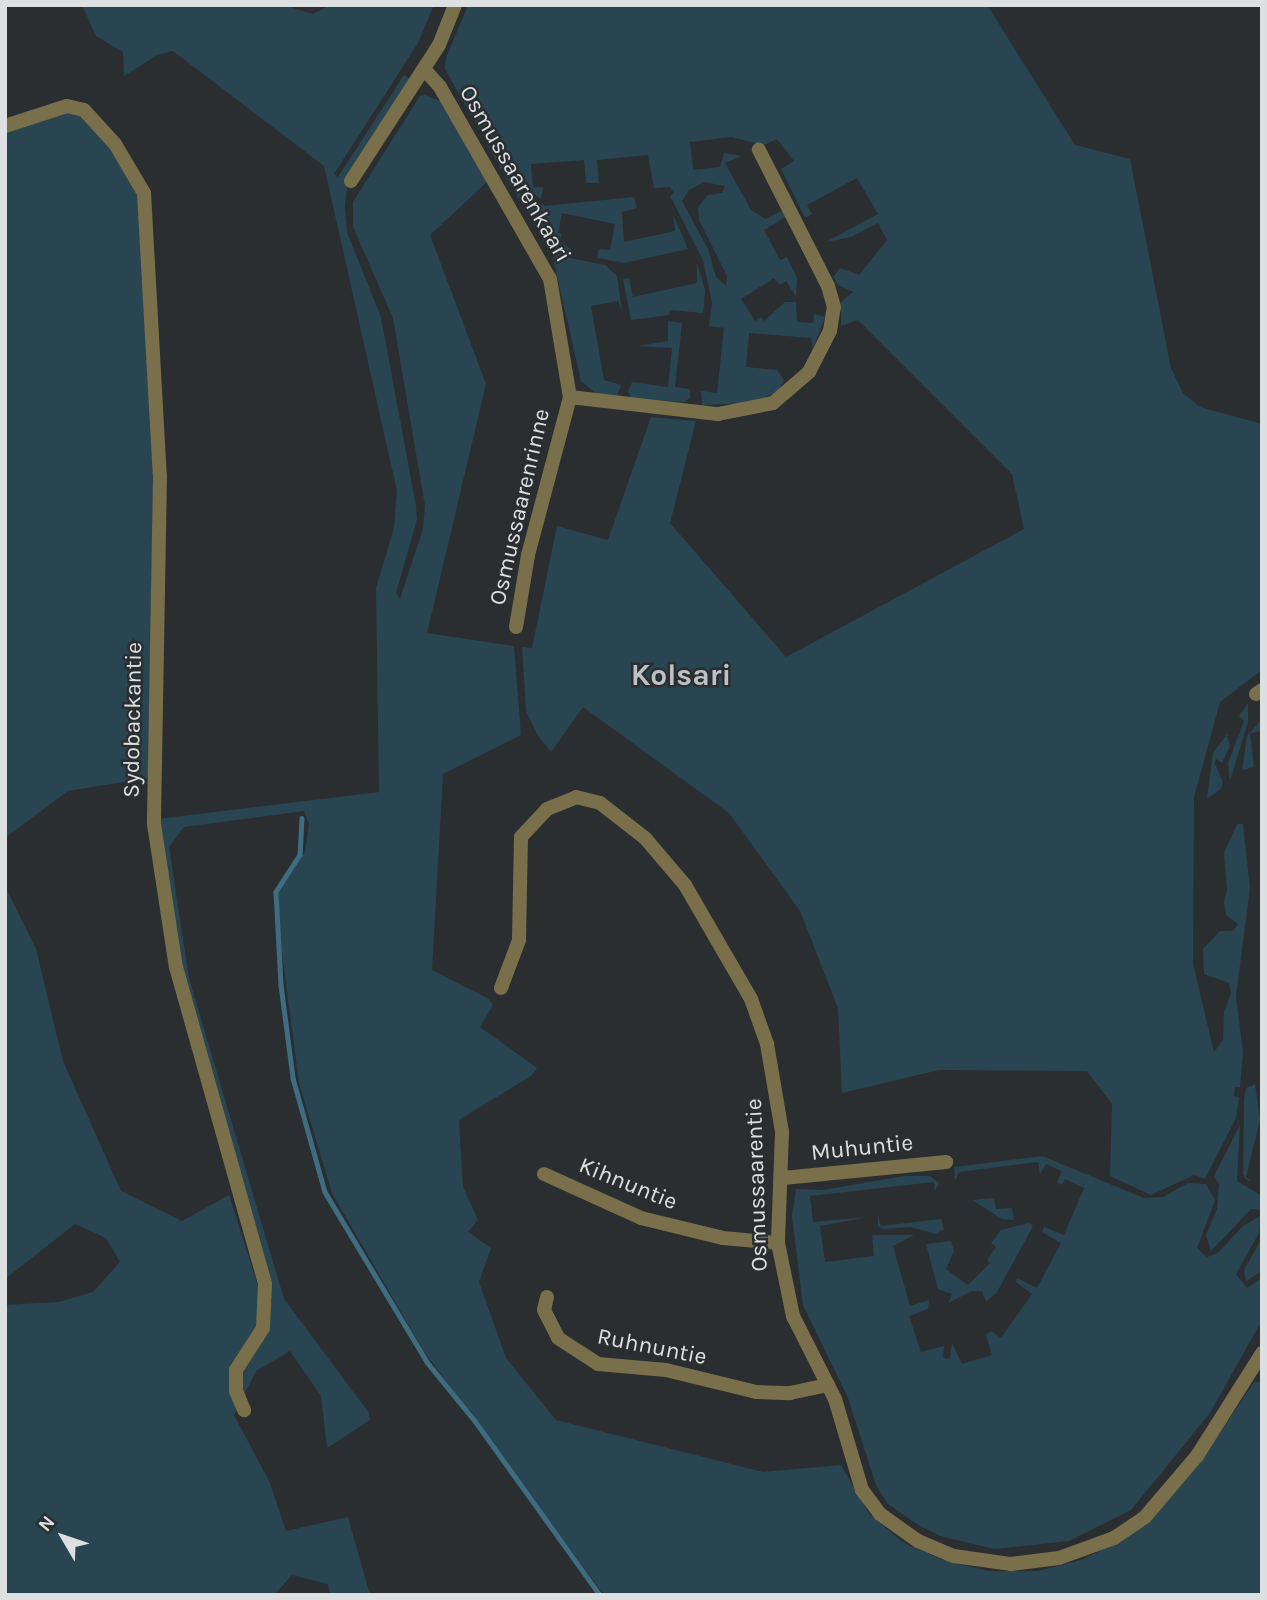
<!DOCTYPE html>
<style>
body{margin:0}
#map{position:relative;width:1267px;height:1600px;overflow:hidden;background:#2a2e30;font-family:Karla,sans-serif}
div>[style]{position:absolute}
.green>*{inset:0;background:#294552}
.stream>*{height:4.5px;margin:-2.25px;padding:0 2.25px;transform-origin:2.25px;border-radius:2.25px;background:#3e6d82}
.minor>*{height:14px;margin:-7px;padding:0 7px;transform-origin:7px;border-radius:7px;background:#796f4a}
span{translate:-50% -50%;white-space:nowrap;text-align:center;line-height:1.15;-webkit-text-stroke:5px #2a2e30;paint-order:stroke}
.street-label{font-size:23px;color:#dde0e1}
.district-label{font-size:30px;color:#bcc1c4;font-weight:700}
.frame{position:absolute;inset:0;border:7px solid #dde0e1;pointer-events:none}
.north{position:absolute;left:28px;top:1502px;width:70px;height:70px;-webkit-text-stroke:5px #2a2e30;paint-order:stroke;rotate:309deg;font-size:19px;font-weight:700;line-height:28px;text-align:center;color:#dde0e1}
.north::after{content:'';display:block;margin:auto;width:24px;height:32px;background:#dde0e1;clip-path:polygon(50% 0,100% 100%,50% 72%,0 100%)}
</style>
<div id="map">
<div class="green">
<div style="clip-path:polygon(82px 5px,283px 5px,313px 14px,331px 5px,434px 5px,418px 43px,334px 174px,338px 177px,404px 75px,410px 79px,347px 184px,345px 206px,347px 232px,381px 317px,416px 506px,417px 519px,396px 593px,400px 599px,423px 529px,425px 506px,393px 318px,353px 227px,353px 202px,420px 96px,425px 95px,440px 101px,488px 181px,430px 235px,486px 384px,427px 633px,514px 646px,521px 735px,443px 774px,432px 970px,489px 999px,493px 1005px,480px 1027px,537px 1068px,531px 1076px,459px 1120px,463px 1187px,478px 1220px,468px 1232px,491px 1248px,479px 1282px,506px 1358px,556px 1420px,763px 1472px,841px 1465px,869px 1514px,904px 1543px,943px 1560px,988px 1571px,1038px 1571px,1081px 1560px,1117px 1543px,1205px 1455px,1254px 1382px,1262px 1382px,1260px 1595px,604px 1595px,423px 1350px,332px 1193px,299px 1083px,279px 930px,279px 892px,305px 852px,309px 824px,304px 811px,184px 827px,169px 847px,189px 978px,284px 1299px,369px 1413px,370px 1420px,327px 1448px,321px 1396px,290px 1351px,256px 1371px,234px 1415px,270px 1483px,286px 1531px,348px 1517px,370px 1595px,330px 1595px,328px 1584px,292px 1575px,274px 1595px,5px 1595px,5px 1305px,59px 1302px,93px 1292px,120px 1262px,106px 1238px,75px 1224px,5px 1279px,5px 886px,36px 949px,63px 1061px,121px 1191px,182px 1221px,229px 1195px,263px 1302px,272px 1301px,187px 999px,158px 819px,379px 792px,376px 588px,394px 528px,397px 491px,324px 166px,173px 51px,157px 55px,124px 76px,123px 52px,96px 36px)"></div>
<div style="clip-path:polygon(evenodd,468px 5px,987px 5px,1075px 145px,1130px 159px,1171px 368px,1183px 393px,1200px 407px,1262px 424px,1262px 670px,1220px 702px,1194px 797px,1193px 964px,1214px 1052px,1223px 1040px,1224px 1012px,1231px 993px,1229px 983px,1204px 974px,1203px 949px,1220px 931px,1233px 931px,1238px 924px,1226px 915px,1224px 902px,1227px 890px,1224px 853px,1237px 824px,1243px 824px,1250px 888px,1236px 996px,1243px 1053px,1240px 1087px,1235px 1087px,1234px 1096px,1239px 1097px,1236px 1118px,1205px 1179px,1194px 1175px,1151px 1195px,1110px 1176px,1112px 1104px,1087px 1071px,939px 1070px,842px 1093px,838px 1008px,800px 911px,729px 813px,583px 707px,551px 752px,537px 734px,526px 711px,522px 647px,532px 648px,557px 526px,608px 540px,651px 417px,696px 421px,670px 523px,786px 657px,1024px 529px,1012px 474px,858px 320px,841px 326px,841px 302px,853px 292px,838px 285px,833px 277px,840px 268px,859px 275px,887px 240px,878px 223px,851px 237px,826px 242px,878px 214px,857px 178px,807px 205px,812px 214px,805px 218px,781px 169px,794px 161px,777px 139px,763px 145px,731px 137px,690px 142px,693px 170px,720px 167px,724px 153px,742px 156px,725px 163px,751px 210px,765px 219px,784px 210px,787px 216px,764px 230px,780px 260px,787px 257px,797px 278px,796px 296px,786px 281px,780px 285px,774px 278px,741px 299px,755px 321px,761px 317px,764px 321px,785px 302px,796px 302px,797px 322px,813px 323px,814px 314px,825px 317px,813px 348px,811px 338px,749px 333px,746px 367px,777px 370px,784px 380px,778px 391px,753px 403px,702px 405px,701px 391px,717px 393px,724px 328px,709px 326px,712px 303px,703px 260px,670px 196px,674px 193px,670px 187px,654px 188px,648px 155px,597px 160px,599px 183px,586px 183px,584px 160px,531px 164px,533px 187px,543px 187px,541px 199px,526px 188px,510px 185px,445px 69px,446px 58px,468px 5px,704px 182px,725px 186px,722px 193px,708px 195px,698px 207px,699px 220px,727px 276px,726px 286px,716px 277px,708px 249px,682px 201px,689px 190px,704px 182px)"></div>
<div style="clip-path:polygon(62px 111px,82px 117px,96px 127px,136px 192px,142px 219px,153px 486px,148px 778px,68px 791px,5px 838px,5px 132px)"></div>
<div style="clip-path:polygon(513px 189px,545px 206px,634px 197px,637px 208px,622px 212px,624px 242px,675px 231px,673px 214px,688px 249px,624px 263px,597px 258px,599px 249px,610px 250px,615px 224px,562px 213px,558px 233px,562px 234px,560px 242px,571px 249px,570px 258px,605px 265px,617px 276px,622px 311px,618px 301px,591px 306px,604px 380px,621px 385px,617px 396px,598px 395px,581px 381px,553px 258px)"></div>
<div style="clip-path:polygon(697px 263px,705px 290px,703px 313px,670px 310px,669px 315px,631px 320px,623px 279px,629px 278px,633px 297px,697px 283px)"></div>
<div style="clip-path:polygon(668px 321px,682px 323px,675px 387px,690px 389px,690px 398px,684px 402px,631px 398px,628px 391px,632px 382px,668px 387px,672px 348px,637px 346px,668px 341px)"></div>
<div style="clip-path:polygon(1248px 703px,1248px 722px,1230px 781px,1228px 763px,1244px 721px,1239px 716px)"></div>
<div style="clip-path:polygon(1261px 720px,1262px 731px,1250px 733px,1254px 767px,1242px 770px,1247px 736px)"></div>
<div style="clip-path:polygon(1227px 734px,1230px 746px,1222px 763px,1216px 759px,1215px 764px,1223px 782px,1221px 789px,1207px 799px,1213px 753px)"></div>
<div style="clip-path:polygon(1255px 1084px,1260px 1120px,1246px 1177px,1253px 1182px,1246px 1179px,1243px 1174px,1244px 1101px,1246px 1088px)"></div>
<div style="clip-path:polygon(1240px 1125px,1237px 1181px,1262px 1196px,1262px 1210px,1251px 1209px,1211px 1251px,1206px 1235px,1217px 1209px,1219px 1184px,1214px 1176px)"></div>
<div style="clip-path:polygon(1042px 1156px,1144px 1198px,1163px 1197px,1188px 1183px,1206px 1184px,1215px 1200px,1197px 1248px,1207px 1257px,1218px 1253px,1243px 1226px,1260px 1216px,1259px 1233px,1236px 1274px,1247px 1288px,1262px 1278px,1262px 1320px,1210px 1413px,1131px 1510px,1069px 1541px,994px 1549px,940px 1536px,915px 1523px,887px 1503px,876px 1485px,848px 1398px,803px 1305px,792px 1216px,796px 1189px,823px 1190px,904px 1176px,930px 1176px,939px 1183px,935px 1191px,934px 1182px,810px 1196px,813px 1222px,868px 1217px,820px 1226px,825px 1262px,874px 1256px,872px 1235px,914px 1235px,893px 1246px,910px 1306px,929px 1300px,928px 1309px,909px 1316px,921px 1352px,944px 1346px,943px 1358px,950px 1359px,952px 1343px,962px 1364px,992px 1355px,986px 1335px,991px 1331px,1001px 1338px,1032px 1294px,1016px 1282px,1017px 1278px,1037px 1288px,1061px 1243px,1042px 1232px,1044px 1227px,1064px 1235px,1084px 1188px,1065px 1179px,1062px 1185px,1057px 1182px,1062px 1171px,1046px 1164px,1040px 1174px,1038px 1162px,959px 1172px,955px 1181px,954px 1167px)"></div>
<div style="clip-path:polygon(994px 1198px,996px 1209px,1012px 1208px,1014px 1220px,1002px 1219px,972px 1200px)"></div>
<div style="clip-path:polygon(878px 1216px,881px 1226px,941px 1219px,944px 1229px,936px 1234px,911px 1227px,884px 1229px,878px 1226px)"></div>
<div style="clip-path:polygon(1029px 1223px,1033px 1226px,997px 1292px,986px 1302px,982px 1291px,972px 1291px,948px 1303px,952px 1294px,938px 1289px,926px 1244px,951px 1241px,954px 1251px,946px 1269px,968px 1285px,990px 1263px,987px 1260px,996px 1247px,991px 1243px,1001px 1230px)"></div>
<div style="clip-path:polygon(1262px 1238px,1262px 1271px,1246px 1281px,1244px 1270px)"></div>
</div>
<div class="stream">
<div style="left:302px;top:818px;width:37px;rotate:93deg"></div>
<div style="left:300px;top:855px;width:44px;rotate:123deg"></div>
<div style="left:276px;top:892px;width:93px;rotate:86.9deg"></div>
<div style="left:281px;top:985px;width:94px;rotate:82.6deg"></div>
<div style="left:293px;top:1078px;width:118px;rotate:74.3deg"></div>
<div style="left:325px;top:1192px;width:198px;rotate:59deg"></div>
<div style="left:427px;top:1362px;width:76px;rotate:50.9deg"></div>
<div style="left:475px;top:1421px;width:214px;rotate:54.3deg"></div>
</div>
<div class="minor">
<div style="left:424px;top:69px;width:24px;rotate:48deg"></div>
<div style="left:440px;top:87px;width:221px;rotate:60.2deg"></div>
<div style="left:550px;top:279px;width:120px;rotate:80.4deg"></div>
<div style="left:570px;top:397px;width:149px;rotate:6.6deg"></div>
<div style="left:718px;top:414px;width:56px;rotate:-11.3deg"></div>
<div style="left:773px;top:403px;width:48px;rotate:-40.7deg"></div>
<div style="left:809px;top:372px;width:46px;rotate:-62.9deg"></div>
<div style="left:830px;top:331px;width:24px;rotate:-81deg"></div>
<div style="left:834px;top:307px;width:22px;rotate:-106deg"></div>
<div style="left:828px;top:286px;width:153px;rotate:-116.9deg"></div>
<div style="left:5px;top:126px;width:65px;rotate:-17.9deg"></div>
<div style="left:67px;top:106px;width:17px;rotate:13deg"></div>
<div style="left:84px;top:110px;width:46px;rotate:47.6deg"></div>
<div style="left:115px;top:144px;width:57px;rotate:59.4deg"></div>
<div style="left:144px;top:193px;width:282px;rotate:86.8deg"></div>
<div style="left:160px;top:475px;width:349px;rotate:91deg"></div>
<div style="left:154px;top:824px;width:145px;rotate:81.3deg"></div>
<div style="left:176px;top:967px;width:329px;rotate:74.3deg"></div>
<div style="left:265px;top:1284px;width:44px;rotate:92.6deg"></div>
<div style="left:263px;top:1328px;width:50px;rotate:122.7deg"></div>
<div style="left:236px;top:1370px;width:21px;rotate:90deg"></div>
<div style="left:236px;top:1391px;width:21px;rotate:67deg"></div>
<div style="left:351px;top:181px;width:162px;rotate:-57.1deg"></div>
<div style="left:439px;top:45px;width:43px;rotate:-68.2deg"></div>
<div style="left:516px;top:627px;width:73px;rotate:-80.5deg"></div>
<div style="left:528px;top:555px;width:163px;rotate:-75.1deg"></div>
<div style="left:1256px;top:694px;width:7px;rotate:-34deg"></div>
<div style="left:501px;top:988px;width:51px;rotate:-69.4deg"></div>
<div style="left:519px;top:940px;width:103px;rotate:-88.9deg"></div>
<div style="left:521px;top:837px;width:38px;rotate:-47deg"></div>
<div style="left:547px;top:809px;width:31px;rotate:-22deg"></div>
<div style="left:576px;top:797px;width:25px;rotate:14deg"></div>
<div style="left:600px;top:803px;width:57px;rotate:37.9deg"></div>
<div style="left:645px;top:838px;width:62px;rotate:49.6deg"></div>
<div style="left:685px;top:885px;width:132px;rotate:59.9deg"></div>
<div style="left:751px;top:999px;width:48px;rotate:70.4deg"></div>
<div style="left:767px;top:1044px;width:89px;rotate:80.3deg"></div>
<div style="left:782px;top:1132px;width:111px;rotate:92.1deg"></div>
<div style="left:778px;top:1243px;width:75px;rotate:78.4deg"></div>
<div style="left:793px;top:1316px;width:93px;rotate:63.2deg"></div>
<div style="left:835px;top:1399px;width:95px;rotate:73.5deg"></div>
<div style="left:862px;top:1490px;width:30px;rotate:53deg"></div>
<div style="left:880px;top:1514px;width:47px;rotate:35.4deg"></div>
<div style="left:918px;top:1541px;width:39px;rotate:23deg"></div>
<div style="left:954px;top:1556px;width:58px;rotate:8deg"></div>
<div style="left:1011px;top:1564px;width:48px;rotate:-7.1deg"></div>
<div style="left:1059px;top:1558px;width:59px;rotate:-20deg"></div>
<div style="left:1114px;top:1538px;width:37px;rotate:-34deg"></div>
<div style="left:1145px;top:1517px;width:80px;rotate:-49.6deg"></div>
<div style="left:1197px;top:1456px;width:122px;rotate:-57.7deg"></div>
<div style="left:544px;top:1174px;width:107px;rotate:24.4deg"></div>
<div style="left:641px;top:1218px;width:84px;rotate:13.7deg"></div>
<div style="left:723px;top:1238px;width:55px;rotate:5.2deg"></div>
<div style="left:783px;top:1178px;width:164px;rotate:-5.6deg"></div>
<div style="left:547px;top:1297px;width:13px;rotate:103deg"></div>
<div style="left:544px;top:1310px;width:31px;rotate:63deg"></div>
<div style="left:558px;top:1338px;width:48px;rotate:33deg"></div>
<div style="left:598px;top:1364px;width:68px;rotate:5deg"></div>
<div style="left:666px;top:1370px;width:93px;rotate:13.7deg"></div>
<div style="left:756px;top:1392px;width:34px;rotate:2deg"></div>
<div style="left:790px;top:1393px;width:39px;rotate:-12deg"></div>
</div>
<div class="street-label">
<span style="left:515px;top:174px;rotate:60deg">Osmussaarenkaari</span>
<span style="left:520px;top:507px;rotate:-77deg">Osmussaarenrinne</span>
<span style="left:133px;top:720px;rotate:-89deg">Sydobackantie</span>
<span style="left:862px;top:1148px;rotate:-6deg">Muhuntie</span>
<span style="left:628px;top:1184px;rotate:22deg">Kihnuntie</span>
<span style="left:757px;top:1185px;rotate:-92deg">Osmussaarentie</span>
<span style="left:652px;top:1347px;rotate:11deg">Ruhnuntie</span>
</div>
<div class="district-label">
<span style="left:681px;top:675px">Kolsari</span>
</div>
<div class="frame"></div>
<div class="north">N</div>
</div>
